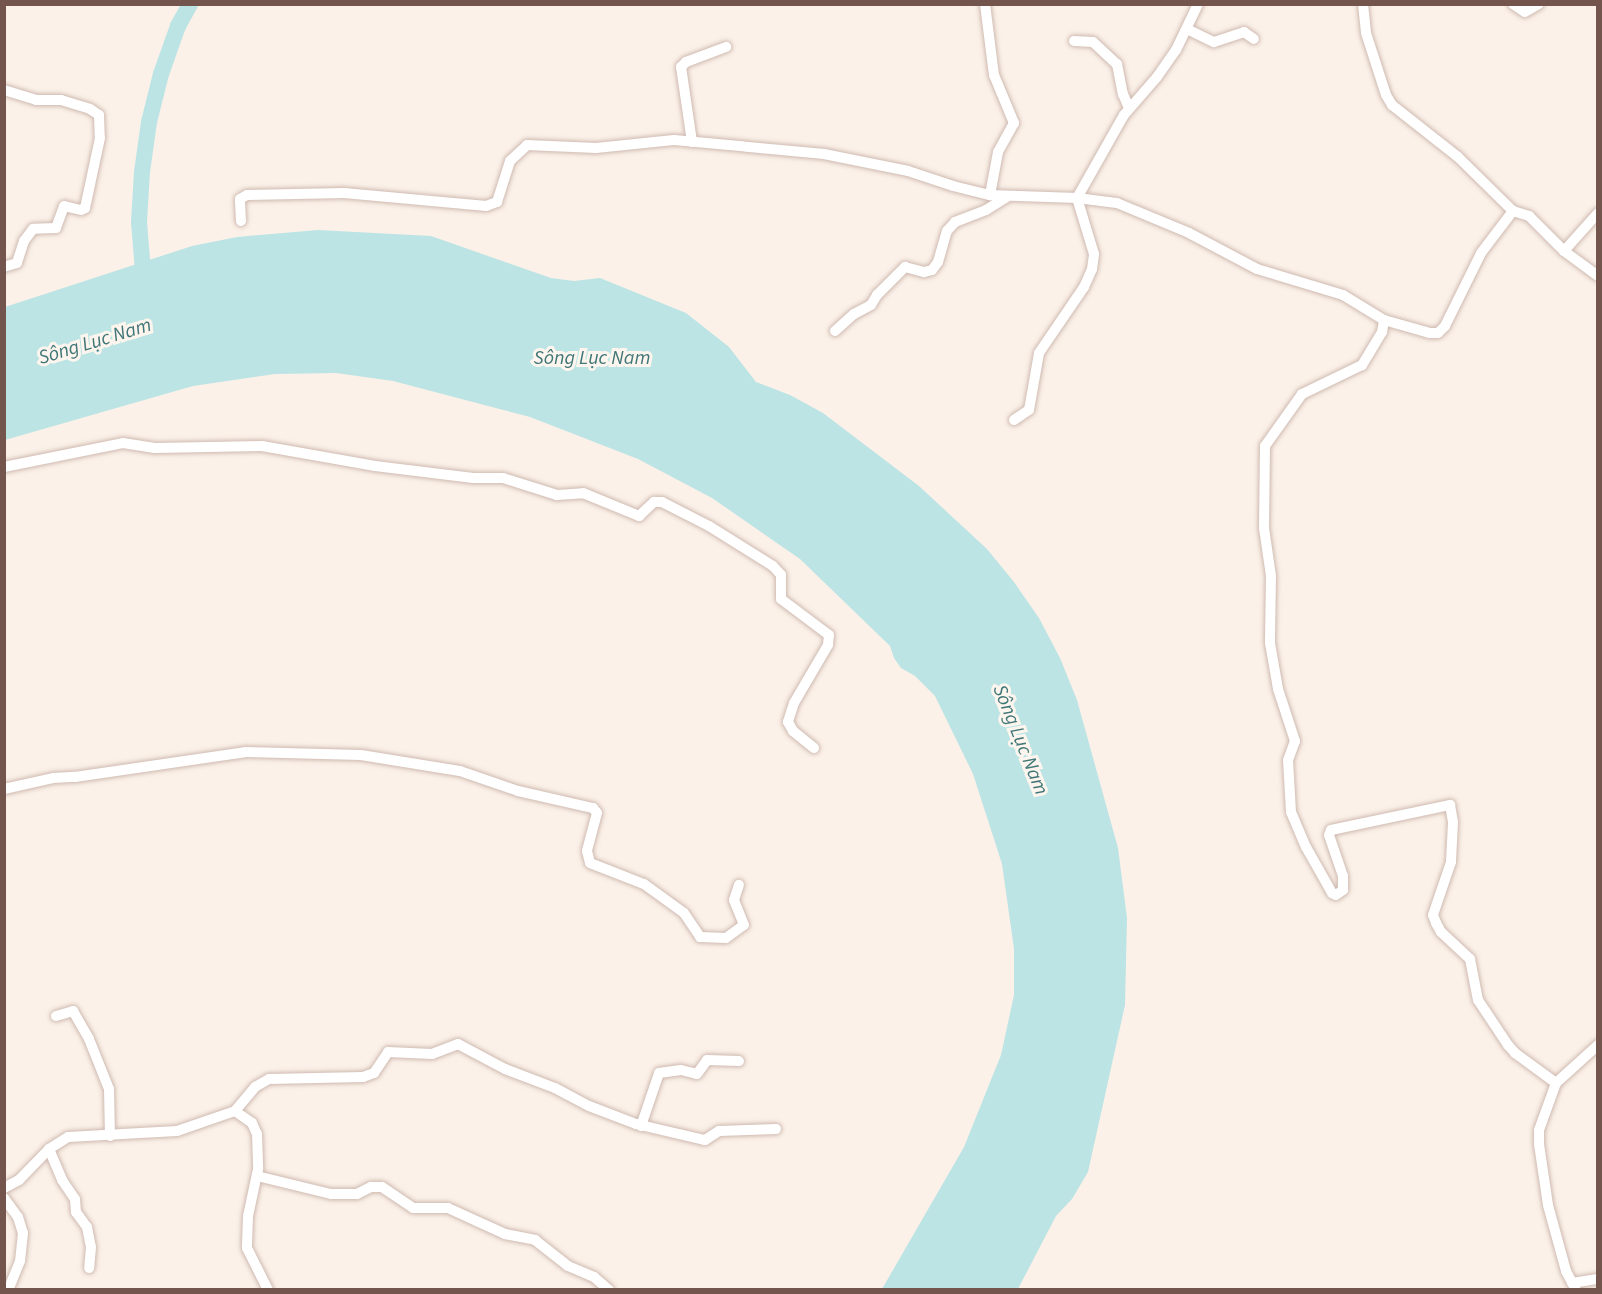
<!DOCTYPE html>
<meta charset="utf-8">
<style>
body{margin:0}
#map{position:relative;width:1602px;height:1294px;overflow:hidden;background:#fbf1e8;font-family:"Source Sans 3",sans-serif}
div>[style]{position:absolute}
.water>*{inset:0;background:#bce4e5}
.river>*{height:16px;margin:-8px;padding:0 8px;transform-origin:8px;border-radius:8px;background:#bce4e5}
.roads{filter:drop-shadow(0 0 2px #cfbab1) drop-shadow(0 0 2px #cfbab1)}
.minor>*{height:10px;margin:-5px;padding:0 5px;transform-origin:5px;border-radius:5px;background:#fff}
span{translate:-50% -50%;white-space:nowrap;text-align:center;line-height:1.15;-webkit-text-stroke:6px #fef6ee;paint-order:stroke}
.water-label{font-size:20px;color:#417778;font-style:italic}
.frame{position:absolute;inset:0;border:6px solid #74554d;pointer-events:none}
</style>
<div id="map">
<div class="water">
<div style="clip-path:polygon(318px 230px,431px 236px,551px 278px,574px 281px,600px 278px,686px 313px,729px 347px,756px 382px,790px 395px,823px 413px,919px 486px,987px 549px,1014px 582px,1039px 618px,1060px 658px,1077px 700px,1118px 848px,1127px 918px,1125px 1005px,1088px 1172px,1072px 1199px,1056px 1216px,1018px 1289px,882px 1289px,964px 1147px,1001px 1055px,1014px 995px,1014px 949px,1002px 864px,973px 774px,935px 696px,915px 676px,901px 668px,894px 658px,890px 646px,800px 559px,712px 498px,638px 459px,530px 417px,393px 381px,336px 373px,275px 374px,193px 386px,5px 440px,5px 307px,192px 246px,237px 237px)"></div>
</div>
<div class="river">
<div style="left:144px;top:283px;width:61px;rotate:-94.7deg"></div>
<div style="left:139px;top:222px;width:50px;rotate:-86.6deg"></div>
<div style="left:142px;top:172px;width:50px;rotate:-82deg"></div>
<div style="left:149px;top:122px;width:49px;rotate:-76deg"></div>
<div style="left:161px;top:74px;width:51px;rotate:-70.5deg"></div>
<div style="left:178px;top:26px;width:25px;rotate:-61deg"></div>
</div>
<div class="roads">
<div class="minor">
<div style="left:985px;top:4px;width:72px;rotate:82.8deg"></div>
<div style="left:994px;top:75px;width:52px;rotate:67.4deg"></div>
<div style="left:1014px;top:123px;width:33px;rotate:119deg"></div>
<div style="left:998px;top:152px;width:44px;rotate:100.5deg"></div>
<div style="left:1363px;top:4px;width:29px;rotate:84deg"></div>
<div style="left:1366px;top:33px;width:65px;rotate:72.1deg"></div>
<div style="left:1386px;top:95px;width:12px;rotate:59deg"></div>
<div style="left:1392px;top:105px;width:84px;rotate:38.2deg"></div>
<div style="left:1458px;top:157px;width:77px;rotate:44.5deg"></div>
<div style="left:1513px;top:4px;width:14px;rotate:34deg"></div>
<div style="left:1525px;top:12px;width:16px;rotate:-30deg"></div>
<div style="left:1187px;top:29px;width:30px;rotate:26deg"></div>
<div style="left:1214px;top:42px;width:32px;rotate:-18deg"></div>
<div style="left:1244px;top:32px;width:12px;rotate:35deg"></div>
<div style="left:1074px;top:41px;width:19px;rotate:3deg"></div>
<div style="left:1093px;top:42px;width:33px;rotate:43deg"></div>
<div style="left:1117px;top:64px;width:31px;rotate:79deg"></div>
<div style="left:1123px;top:94px;width:15px;rotate:67deg"></div>
<div style="left:4px;top:90px;width:34px;rotate:17deg"></div>
<div style="left:36px;top:100px;width:25px"></div>
<div style="left:61px;top:100px;width:30px;rotate:17deg"></div>
<div style="left:90px;top:109px;width:11px;rotate:34deg"></div>
<div style="left:99px;top:115px;width:23px;rotate:88deg"></div>
<div style="left:100px;top:138px;width:72px;rotate:102.1deg"></div>
<div style="left:85px;top:208px;width:4px;rotate:153deg"></div>
<div style="left:81px;top:210px;width:17px;rotate:-167deg"></div>
<div style="left:64px;top:206px;width:23px;rotate:110deg"></div>
<div style="left:56px;top:228px;width:23px;rotate:178deg"></div>
<div style="left:33px;top:229px;width:15px;rotate:127deg"></div>
<div style="left:24px;top:241px;width:23px;rotate:108deg"></div>
<div style="left:17px;top:263px;width:14px;rotate:163deg"></div>
<div style="left:692px;top:142px;width:76px;rotate:-98.3deg"></div>
<div style="left:681px;top:67px;width:7px;rotate:-45deg"></div>
<div style="left:686px;top:62px;width:43px;rotate:-20.6deg"></div>
<div style="left:241px;top:221px;width:22px;rotate:-93deg"></div>
<div style="left:240px;top:199px;width:8px;rotate:-30deg"></div>
<div style="left:247px;top:195px;width:97px;rotate:-1.2deg"></div>
<div style="left:344px;top:193px;width:143px;rotate:5.2deg"></div>
<div style="left:486px;top:206px;width:12px;rotate:-20deg"></div>
<div style="left:497px;top:202px;width:43px;rotate:-72.4deg"></div>
<div style="left:510px;top:161px;width:23px;rotate:-43deg"></div>
<div style="left:527px;top:145px;width:69px;rotate:2.5deg"></div>
<div style="left:596px;top:148px;width:78px;rotate:-5.9deg"></div>
<div style="left:674px;top:140px;width:151px;rotate:5.3deg"></div>
<div style="left:824px;top:154px;width:86px;rotate:11.4deg"></div>
<div style="left:908px;top:171px;width:47px;rotate:18.4deg"></div>
<div style="left:953px;top:186px;width:38px;rotate:14deg"></div>
<div style="left:990px;top:195px;width:87px;rotate:2deg"></div>
<div style="left:1077px;top:198px;width:40px;rotate:7.1deg"></div>
<div style="left:1117px;top:203px;width:78px;rotate:22.6deg"></div>
<div style="left:1189px;top:233px;width:77px;rotate:27.9deg"></div>
<div style="left:1257px;top:269px;width:90px;rotate:16.8deg"></div>
<div style="left:1343px;top:295px;width:48px;rotate:31.4deg"></div>
<div style="left:1384px;top:320px;width:48px;rotate:15.8deg"></div>
<div style="left:1430px;top:333px;width:8px"></div>
<div style="left:1438px;top:333px;width:10px;rotate:-45deg"></div>
<div style="left:1445px;top:326px;width:81px;rotate:-63.7deg"></div>
<div style="left:1481px;top:253px;width:53px;rotate:-52.7deg"></div>
<div style="left:1513px;top:211px;width:17px;rotate:17deg"></div>
<div style="left:1529px;top:216px;width:49px;rotate:45deg"></div>
<div style="left:1564px;top:251px;width:42px;rotate:36.3deg"></div>
<div style="left:1564px;top:251px;width:51px;rotate:-48.2deg"></div>
<div style="left:1384px;top:320px;width:12px;rotate:99deg"></div>
<div style="left:1382px;top:332px;width:39px;rotate:121deg"></div>
<div style="left:1362px;top:365px;width:67px;rotate:154.2deg"></div>
<div style="left:1302px;top:394px;width:64px;rotate:125.4deg"></div>
<div style="left:1265px;top:446px;width:82px;rotate:90.7deg"></div>
<div style="left:1264px;top:528px;width:49px;rotate:81.7deg"></div>
<div style="left:1271px;top:576px;width:67px;rotate:90.9deg"></div>
<div style="left:1270px;top:643px;width:47px;rotate:80.1deg"></div>
<div style="left:1278px;top:689px;width:55px;rotate:71.9deg"></div>
<div style="left:1295px;top:741px;width:20px;rotate:110deg"></div>
<div style="left:1288px;top:760px;width:52px;rotate:86.7deg"></div>
<div style="left:1291px;top:812px;width:38px;rotate:67deg"></div>
<div style="left:1306px;top:847px;width:53px;rotate:60.5deg"></div>
<div style="left:1332px;top:893px;width:4px;rotate:27deg"></div>
<div style="left:1336px;top:895px;width:9px;rotate:-36deg"></div>
<div style="left:1343px;top:890px;width:14px;rotate:-90deg"></div>
<div style="left:1343px;top:876px;width:43px;rotate:-108.9deg"></div>
<div style="left:1329px;top:835px;width:5px;rotate:-68deg"></div>
<div style="left:1331px;top:830px;width:122px;rotate:-11.9deg"></div>
<div style="left:1450px;top:805px;width:17px;rotate:80deg"></div>
<div style="left:1453px;top:822px;width:40px;rotate:92.9deg"></div>
<div style="left:1451px;top:862px;width:56px;rotate:108.8deg"></div>
<div style="left:1433px;top:915px;width:9px;rotate:69deg"></div>
<div style="left:1436px;top:923px;width:10px;rotate:61deg"></div>
<div style="left:1441px;top:932px;width:40px;rotate:43deg"></div>
<div style="left:1470px;top:959px;width:42px;rotate:79deg"></div>
<div style="left:1478px;top:1000px;width:54px;rotate:56.3deg"></div>
<div style="left:1508px;top:1045px;width:11px;rotate:49deg"></div>
<div style="left:1515px;top:1053px;width:51px;rotate:36.2deg"></div>
<div style="left:835px;top:331px;width:25px;rotate:-42deg"></div>
<div style="left:854px;top:314px;width:19px;rotate:-28deg"></div>
<div style="left:871px;top:305px;width:12px;rotate:-59deg"></div>
<div style="left:877px;top:295px;width:40px;rotate:-45deg"></div>
<div style="left:905px;top:267px;width:20px;rotate:15deg"></div>
<div style="left:924px;top:272px;width:8px;rotate:-14deg"></div>
<div style="left:932px;top:270px;width:10px;rotate:-53deg"></div>
<div style="left:938px;top:262px;width:32px;rotate:-74deg"></div>
<div style="left:947px;top:231px;width:12px;rotate:-48deg"></div>
<div style="left:955px;top:222px;width:33px;rotate:-21deg"></div>
<div style="left:986px;top:210px;width:25px;rotate:-32deg"></div>
<div style="left:1014px;top:420px;width:18px;rotate:-34deg"></div>
<div style="left:1029px;top:410px;width:58px;rotate:-80deg"></div>
<div style="left:1039px;top:353px;width:80px;rotate:-55.7deg"></div>
<div style="left:1084px;top:287px;width:20px;rotate:-66deg"></div>
<div style="left:1092px;top:269px;width:15px;rotate:-82deg"></div>
<div style="left:1094px;top:254px;width:59px;rotate:-106.9deg"></div>
<div style="left:1077px;top:198px;width:95px;rotate:-60.5deg"></div>
<div style="left:1124px;top:115px;width:50px;rotate:-49deg"></div>
<div style="left:1157px;top:77px;width:33px;rotate:-55deg"></div>
<div style="left:1176px;top:50px;width:51px;rotate:-64.4deg"></div>
<div style="left:4px;top:467px;width:121px;rotate:-11.4deg"></div>
<div style="left:123px;top:443px;width:32px;rotate:9deg"></div>
<div style="left:155px;top:448px;width:107px;rotate:-1.1deg"></div>
<div style="left:262px;top:446px;width:115px;rotate:10deg"></div>
<div style="left:375px;top:466px;width:99px;rotate:7deg"></div>
<div style="left:473px;top:478px;width:30px"></div>
<div style="left:503px;top:478px;width:57px;rotate:17.5deg"></div>
<div style="left:557px;top:495px;width:26px;rotate:-4deg"></div>
<div style="left:583px;top:493px;width:61px;rotate:22.3deg"></div>
<div style="left:639px;top:516px;width:21px;rotate:-43deg"></div>
<div style="left:654px;top:502px;width:8px"></div>
<div style="left:662px;top:502px;width:53px;rotate:27.1deg"></div>
<div style="left:709px;top:526px;width:75px;rotate:32deg"></div>
<div style="left:773px;top:566px;width:12px;rotate:48deg"></div>
<div style="left:781px;top:575px;width:24px;rotate:90deg"></div>
<div style="left:781px;top:599px;width:60px;rotate:36.9deg"></div>
<div style="left:829px;top:635px;width:10px;rotate:96deg"></div>
<div style="left:828px;top:645px;width:67px;rotate:120.4deg"></div>
<div style="left:794px;top:703px;width:20px;rotate:108deg"></div>
<div style="left:788px;top:722px;width:10px;rotate:61deg"></div>
<div style="left:793px;top:731px;width:27px;rotate:39deg"></div>
<div style="left:4px;top:789px;width:50px;rotate:-12.7deg"></div>
<div style="left:53px;top:778px;width:22px;rotate:-3deg"></div>
<div style="left:75px;top:777px;width:173px;rotate:-8.3deg"></div>
<div style="left:246px;top:752px;width:115px;rotate:1.5deg"></div>
<div style="left:361px;top:755px;width:100px;rotate:9.2deg"></div>
<div style="left:460px;top:771px;width:61px;rotate:19deg"></div>
<div style="left:518px;top:791px;width:77px;rotate:12.8deg"></div>
<div style="left:593px;top:808px;width:6px;rotate:51deg"></div>
<div style="left:597px;top:813px;width:39px;rotate:105deg"></div>
<div style="left:587px;top:851px;width:12px;rotate:76deg"></div>
<div style="left:590px;top:863px;width:58px;rotate:21.3deg"></div>
<div style="left:644px;top:884px;width:49px;rotate:35.9deg"></div>
<div style="left:684px;top:913px;width:29px;rotate:56deg"></div>
<div style="left:700px;top:937px;width:26px;rotate:2deg"></div>
<div style="left:726px;top:938px;width:22px;rotate:-36deg"></div>
<div style="left:744px;top:925px;width:27px;rotate:-112deg"></div>
<div style="left:734px;top:900px;width:16px;rotate:-72deg"></div>
<div style="left:56px;top:1016px;width:18px;rotate:-16deg"></div>
<div style="left:73px;top:1011px;width:32px;rotate:60deg"></div>
<div style="left:89px;top:1039px;width:54px;rotate:68.2deg"></div>
<div style="left:109px;top:1089px;width:47px;rotate:88.8deg"></div>
<div style="left:235px;top:1111px;width:21px;rotate:35deg"></div>
<div style="left:252px;top:1123px;width:12px;rotate:66deg"></div>
<div style="left:257px;top:1134px;width:35px;rotate:88deg"></div>
<div style="left:258px;top:1169px;width:48px;rotate:102deg"></div>
<div style="left:248px;top:1216px;width:32px;rotate:92deg"></div>
<div style="left:247px;top:1248px;width:47px;rotate:63.4deg"></div>
<div style="left:641px;top:1126px;width:56px;rotate:-71.2deg"></div>
<div style="left:659px;top:1073px;width:22px;rotate:-8deg"></div>
<div style="left:681px;top:1070px;width:16px;rotate:14deg"></div>
<div style="left:697px;top:1074px;width:17px;rotate:-54deg"></div>
<div style="left:707px;top:1060px;width:32px;rotate:2deg"></div>
<div style="left:49px;top:1149px;width:34px;rotate:67deg"></div>
<div style="left:62px;top:1180px;width:23px;rotate:56deg"></div>
<div style="left:75px;top:1199px;width:13px;rotate:86deg"></div>
<div style="left:76px;top:1212px;width:19px;rotate:54deg"></div>
<div style="left:87px;top:1227px;width:20px;rotate:79deg"></div>
<div style="left:91px;top:1247px;width:21px;rotate:95deg"></div>
<div style="left:257px;top:1176px;width:76px;rotate:13.7deg"></div>
<div style="left:331px;top:1194px;width:26px"></div>
<div style="left:357px;top:1194px;width:16px;rotate:-27deg"></div>
<div style="left:371px;top:1187px;width:11px"></div>
<div style="left:382px;top:1187px;width:37px;rotate:34deg"></div>
<div style="left:413px;top:1208px;width:35px"></div>
<div style="left:448px;top:1208px;width:63px;rotate:24.5deg"></div>
<div style="left:505px;top:1234px;width:31px;rotate:11deg"></div>
<div style="left:535px;top:1240px;width:42px;rotate:38.2deg"></div>
<div style="left:568px;top:1266px;width:28px;rotate:23deg"></div>
<div style="left:594px;top:1277px;width:20px;rotate:41deg"></div>
<div style="left:4px;top:1188px;width:17px;rotate:-28deg"></div>
<div style="left:19px;top:1180px;width:43px;rotate:-45.9deg"></div>
<div style="left:49px;top:1149px;width:22px;rotate:-32deg"></div>
<div style="left:68px;top:1137px;width:109px;rotate:-3.2deg"></div>
<div style="left:177px;top:1131px;width:61px;rotate:-19deg"></div>
<div style="left:235px;top:1111px;width:31px;rotate:-50deg"></div>
<div style="left:255px;top:1087px;width:16px;rotate:-30deg"></div>
<div style="left:269px;top:1079px;width:94px;rotate:-1.2deg"></div>
<div style="left:363px;top:1077px;width:12px;rotate:-20deg"></div>
<div style="left:374px;top:1073px;width:25px;rotate:-56deg"></div>
<div style="left:388px;top:1052px;width:44px;rotate:2.6deg"></div>
<div style="left:432px;top:1054px;width:28px;rotate:-21deg"></div>
<div style="left:458px;top:1044px;width:53px;rotate:28deg"></div>
<div style="left:505px;top:1069px;width:53px;rotate:20.8deg"></div>
<div style="left:555px;top:1088px;width:38px;rotate:28deg"></div>
<div style="left:589px;top:1106px;width:50px;rotate:21deg"></div>
<div style="left:636px;top:1124px;width:71px;rotate:13.1deg"></div>
<div style="left:705px;top:1140px;width:17px;rotate:-33deg"></div>
<div style="left:719px;top:1131px;width:57px;rotate:-2deg"></div>
<div style="left:4px;top:1198px;width:24px;rotate:54deg"></div>
<div style="left:18px;top:1217px;width:17px;rotate:73deg"></div>
<div style="left:23px;top:1233px;width:28px;rotate:96deg"></div>
<div style="left:20px;top:1261px;width:31px;rotate:112deg"></div>
<div style="left:1572px;top:1283px;width:26px;rotate:-9deg"></div>
<div style="left:1576px;top:1290px;width:21px;rotate:-118deg"></div>
<div style="left:1566px;top:1271px;width:68px;rotate:-105.3deg"></div>
<div style="left:1548px;top:1205px;width:62px;rotate:-98.4deg"></div>
<div style="left:1539px;top:1144px;width:14px;rotate:-90deg"></div>
<div style="left:1539px;top:1130px;width:50px;rotate:-70.1deg"></div>
<div style="left:1556px;top:1083px;width:57px;rotate:-42.1deg"></div>
</div>
</div>
<div class="water-label">
<span style="left:95px;top:342px;rotate:-17deg">Sông Lục Nam</span>
<span style="left:592px;top:358px">Sông Lục Nam</span>
<span style="left:1020px;top:740px;rotate:68deg">Sông Lục Nam</span>
</div>
<div class="frame"></div>
</div>
